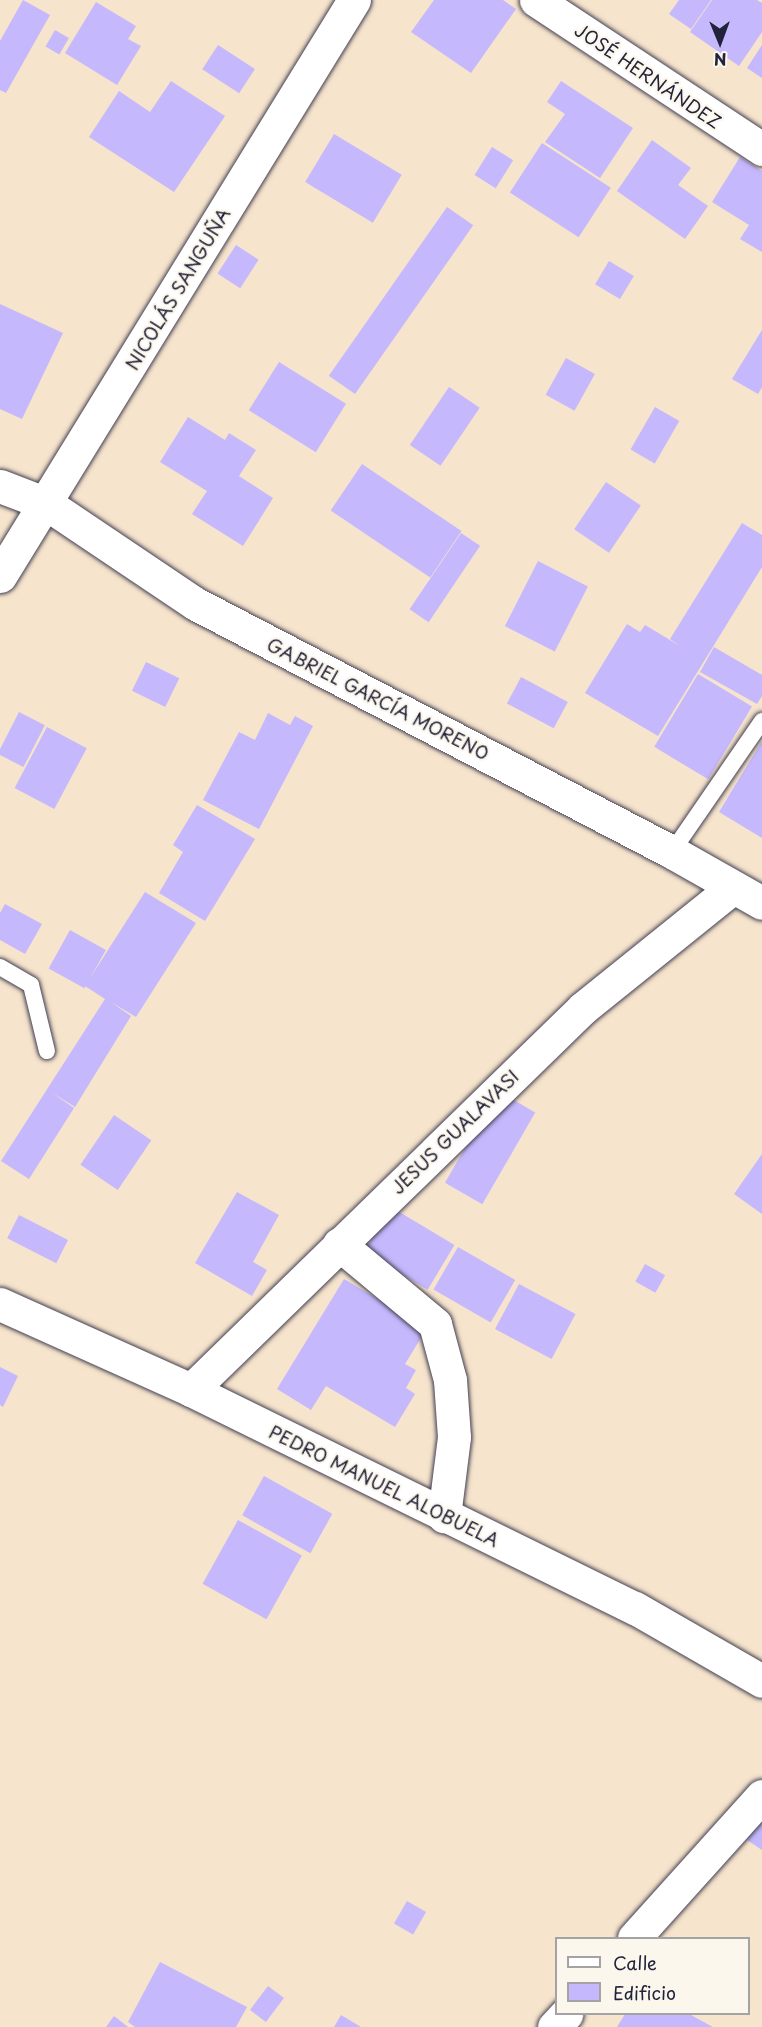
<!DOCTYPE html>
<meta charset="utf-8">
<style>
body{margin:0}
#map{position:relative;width:762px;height:2027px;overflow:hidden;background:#f6e4cc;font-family:"Playpen Sans",sans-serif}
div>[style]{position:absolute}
.building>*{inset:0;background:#c5b8fd;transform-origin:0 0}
.roads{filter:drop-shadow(0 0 2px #423f51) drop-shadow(0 0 2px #423f51)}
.service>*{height:16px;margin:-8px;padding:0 8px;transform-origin:8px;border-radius:8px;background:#fff}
.minor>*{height:33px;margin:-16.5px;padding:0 16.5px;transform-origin:16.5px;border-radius:16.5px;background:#fff}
.tertiary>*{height:33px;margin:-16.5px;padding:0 16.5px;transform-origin:16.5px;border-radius:16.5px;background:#fff}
span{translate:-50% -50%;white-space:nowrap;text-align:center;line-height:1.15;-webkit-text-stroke:4.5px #fbf7ec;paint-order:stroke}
.street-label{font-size:18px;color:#22223b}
.legend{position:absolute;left:555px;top:1937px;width:195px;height:78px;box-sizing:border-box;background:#fbf7ec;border:2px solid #a4a2a5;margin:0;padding:8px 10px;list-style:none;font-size:18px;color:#22223b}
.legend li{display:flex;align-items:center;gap:12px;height:30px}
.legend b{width:30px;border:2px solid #a4a2a5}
.north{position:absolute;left:690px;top:12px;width:60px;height:60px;-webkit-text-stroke:4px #fbf7ec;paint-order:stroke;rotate:179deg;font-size:16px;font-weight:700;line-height:24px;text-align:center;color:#22223b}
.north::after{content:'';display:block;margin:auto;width:21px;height:27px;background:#22223b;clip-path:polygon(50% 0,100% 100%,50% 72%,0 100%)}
</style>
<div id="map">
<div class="building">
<div style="clip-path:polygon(23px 0,50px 15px,6px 93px,0 90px,0 41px)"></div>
<div style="clip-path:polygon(434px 0,503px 0,516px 9px,471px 73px,411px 32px)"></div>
<div style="clip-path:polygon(679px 0,711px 0,691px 29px,669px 14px)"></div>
<div style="clip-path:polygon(712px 0,757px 0,762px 3px,762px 32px,739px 66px,690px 32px)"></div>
<div style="clip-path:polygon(96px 2px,136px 26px,128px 39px,141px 46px,117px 85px,65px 53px)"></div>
<div style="left:55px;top:30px;width:16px;height:19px;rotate:30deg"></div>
<div style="left:218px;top:45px;width:44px;height:29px;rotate:33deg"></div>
<div style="clip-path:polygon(762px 45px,762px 78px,747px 68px)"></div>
<div style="clip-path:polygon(171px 81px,225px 116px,174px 192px,89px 137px,119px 91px,150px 112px)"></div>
<div style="clip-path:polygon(561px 81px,633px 128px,600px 178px,545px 142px,565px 114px,547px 102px)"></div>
<div style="left:334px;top:134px;width:79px;height:56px;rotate:31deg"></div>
<div style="clip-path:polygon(652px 140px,691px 168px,678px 185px,708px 206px,685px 239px,617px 191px)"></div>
<div style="left:542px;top:143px;width:82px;height:59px;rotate:33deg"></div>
<div style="left:492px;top:147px;width:25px;height:33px;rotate:32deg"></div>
<div style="clip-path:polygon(740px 157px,762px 171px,762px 252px,740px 239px,749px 225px,712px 202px)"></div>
<div style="left:447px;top:207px;width:32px;height:206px;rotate:35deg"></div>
<div style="left:236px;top:245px;width:27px;height:34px;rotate:33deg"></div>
<div style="left:609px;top:261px;width:29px;height:27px;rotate:31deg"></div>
<div style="clip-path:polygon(0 304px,63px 333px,22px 419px,0 409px)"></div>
<div style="clip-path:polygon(762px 330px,762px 387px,758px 394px,732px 379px)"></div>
<div style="left:566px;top:358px;width:33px;height:42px;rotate:29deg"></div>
<div style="left:279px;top:362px;width:79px;height:57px;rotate:32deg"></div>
<div style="left:449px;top:387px;width:37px;height:70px;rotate:34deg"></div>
<div style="left:655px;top:407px;width:28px;height:49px;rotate:30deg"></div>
<div style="clip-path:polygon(188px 417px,225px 440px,229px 433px,256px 450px,239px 476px,273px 498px,243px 546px,192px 514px,207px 491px,160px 462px)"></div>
<div style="left:362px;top:464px;width:120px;height:56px;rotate:34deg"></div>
<div style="left:606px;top:482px;width:42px;height:57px;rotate:34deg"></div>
<div style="clip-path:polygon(742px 523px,762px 535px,762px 567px,658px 736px,585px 693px,627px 624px,640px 632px,645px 625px,680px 646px,670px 639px)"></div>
<div style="left:461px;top:533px;width:23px;height:92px;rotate:34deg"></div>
<div style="left:538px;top:561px;width:56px;height:73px;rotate:27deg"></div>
<div style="clip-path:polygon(714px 647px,762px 675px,762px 696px,757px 704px,700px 672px)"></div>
<div style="left:146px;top:662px;width:37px;height:32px;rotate:26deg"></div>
<div style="left:698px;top:674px;width:63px;height:85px;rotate:31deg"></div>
<div style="left:521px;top:677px;width:53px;height:30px;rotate:28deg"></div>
<div style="left:19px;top:712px;width:29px;height:47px;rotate:27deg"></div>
<div style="clip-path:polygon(268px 713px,290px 725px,295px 716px,313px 726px,259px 829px,203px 800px,239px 732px,255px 740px)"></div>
<div style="left:47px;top:727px;width:45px;height:69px;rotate:28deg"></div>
<div style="clip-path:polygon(762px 741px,762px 838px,719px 812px)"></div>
<div style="clip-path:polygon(197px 805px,255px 839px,205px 921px,159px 893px,183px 852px,173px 845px)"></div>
<div style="clip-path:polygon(145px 892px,196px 923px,136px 1017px,111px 1002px,131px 1016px,75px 1107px,51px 1092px,74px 1108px,29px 1179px,1px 1161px,105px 999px,85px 986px)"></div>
<div style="clip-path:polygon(5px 904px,42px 924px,25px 954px,0 940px,0 913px)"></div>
<div style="left:70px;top:930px;width:41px;height:44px;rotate:29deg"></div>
<div style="left:498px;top:1091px;width:43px;height:106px;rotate:30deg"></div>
<div style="left:114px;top:1115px;width:45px;height:60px;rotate:34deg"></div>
<div style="clip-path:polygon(762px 1154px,762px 1214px,734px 1194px)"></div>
<div style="clip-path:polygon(237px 1192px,279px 1215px,253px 1262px,267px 1270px,252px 1296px,195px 1263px)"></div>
<div style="left:391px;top:1207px;width:74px;height:52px;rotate:31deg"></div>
<div style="left:19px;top:1215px;width:55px;height:26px;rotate:27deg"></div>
<div style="left:458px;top:1247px;width:66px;height:49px;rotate:30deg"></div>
<div style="left:645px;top:1264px;width:23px;height:20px;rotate:29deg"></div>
<div style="clip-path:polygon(344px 1279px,427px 1328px,405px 1364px,416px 1370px,406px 1388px,415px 1394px,395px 1427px,326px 1386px,311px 1410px,277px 1389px)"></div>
<div style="left:519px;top:1284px;width:64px;height:51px;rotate:28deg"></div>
<div style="clip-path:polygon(0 1367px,18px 1376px,3px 1407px,0 1405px)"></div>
<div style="left:264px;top:1476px;width:78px;height:45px;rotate:29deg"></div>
<div style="left:238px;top:1520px;width:73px;height:73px;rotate:29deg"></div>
<div style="clip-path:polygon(760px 1820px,762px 1821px,762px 1850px,747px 1840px)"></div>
<div style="left:407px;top:1901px;width:22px;height:26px;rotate:30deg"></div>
<div style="clip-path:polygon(160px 1962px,247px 2007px,236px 2027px,135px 2027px,128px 2022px)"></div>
<div style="left:268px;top:1986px;width:20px;height:30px;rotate:37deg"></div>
<div style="clip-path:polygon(625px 2014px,689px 2014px,713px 2027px,617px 2027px)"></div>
<div style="clip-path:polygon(341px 2015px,361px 2027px,334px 2027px)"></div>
<div style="clip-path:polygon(114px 2016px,128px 2027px,106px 2027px)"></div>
</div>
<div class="roads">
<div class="service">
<div style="left:672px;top:852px;width:159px;rotate:-55.5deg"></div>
<div style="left:0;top:967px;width:36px;rotate:30deg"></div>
<div style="left:31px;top:985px;width:68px;rotate:76.4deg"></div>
</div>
<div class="minor">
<div style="left:536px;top:0;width:271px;rotate:33.4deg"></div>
<div style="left:0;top:576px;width:676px;rotate:-58.43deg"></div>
<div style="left:339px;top:1244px;width:125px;rotate:39.8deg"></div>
<div style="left:435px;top:1324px;width:58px;rotate:75deg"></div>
<div style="left:450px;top:1380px;width:57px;rotate:86deg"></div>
<div style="left:454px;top:1437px;width:80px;rotate:97.2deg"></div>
<div style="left:0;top:1304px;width:209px;rotate:24.2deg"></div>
<div style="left:191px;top:1390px;width:495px;rotate:26.2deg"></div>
<div style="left:635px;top:1608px;width:146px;rotate:29.9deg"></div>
<div style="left:191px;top:1390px;width:547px;rotate:-44.26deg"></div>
<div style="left:583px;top:1008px;width:191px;rotate:-38.8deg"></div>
<div style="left:634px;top:1938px;width:191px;rotate:-48deg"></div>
<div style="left:554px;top:2027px;width:18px;rotate:-47deg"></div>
</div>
<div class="tertiary">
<div style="left:0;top:486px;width:50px;rotate:21deg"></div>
<div style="left:47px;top:504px;width:179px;rotate:33.9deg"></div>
<div style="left:196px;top:604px;width:537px;rotate:27.52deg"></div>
<div style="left:672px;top:852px;width:103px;rotate:29.5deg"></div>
</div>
</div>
<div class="street-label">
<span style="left:648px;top:76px;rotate:34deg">JOSÉ HERNÁNDEZ</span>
<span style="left:178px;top:289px;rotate:-59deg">NICOLÁS SANGUÑA</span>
<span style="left:378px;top:699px;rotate:27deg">GABRIEL GARCÍA MORENO</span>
<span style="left:455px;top:1132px;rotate:-44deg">JESUS GUALAVASI</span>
<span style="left:384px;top:1486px;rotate:26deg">PEDRO MANUEL ALOBUELA</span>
</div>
<ul class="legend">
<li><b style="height:8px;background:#fff"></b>Calle</li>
<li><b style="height:16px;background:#c5b8fd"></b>Edificio</li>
</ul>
<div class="north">N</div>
</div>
